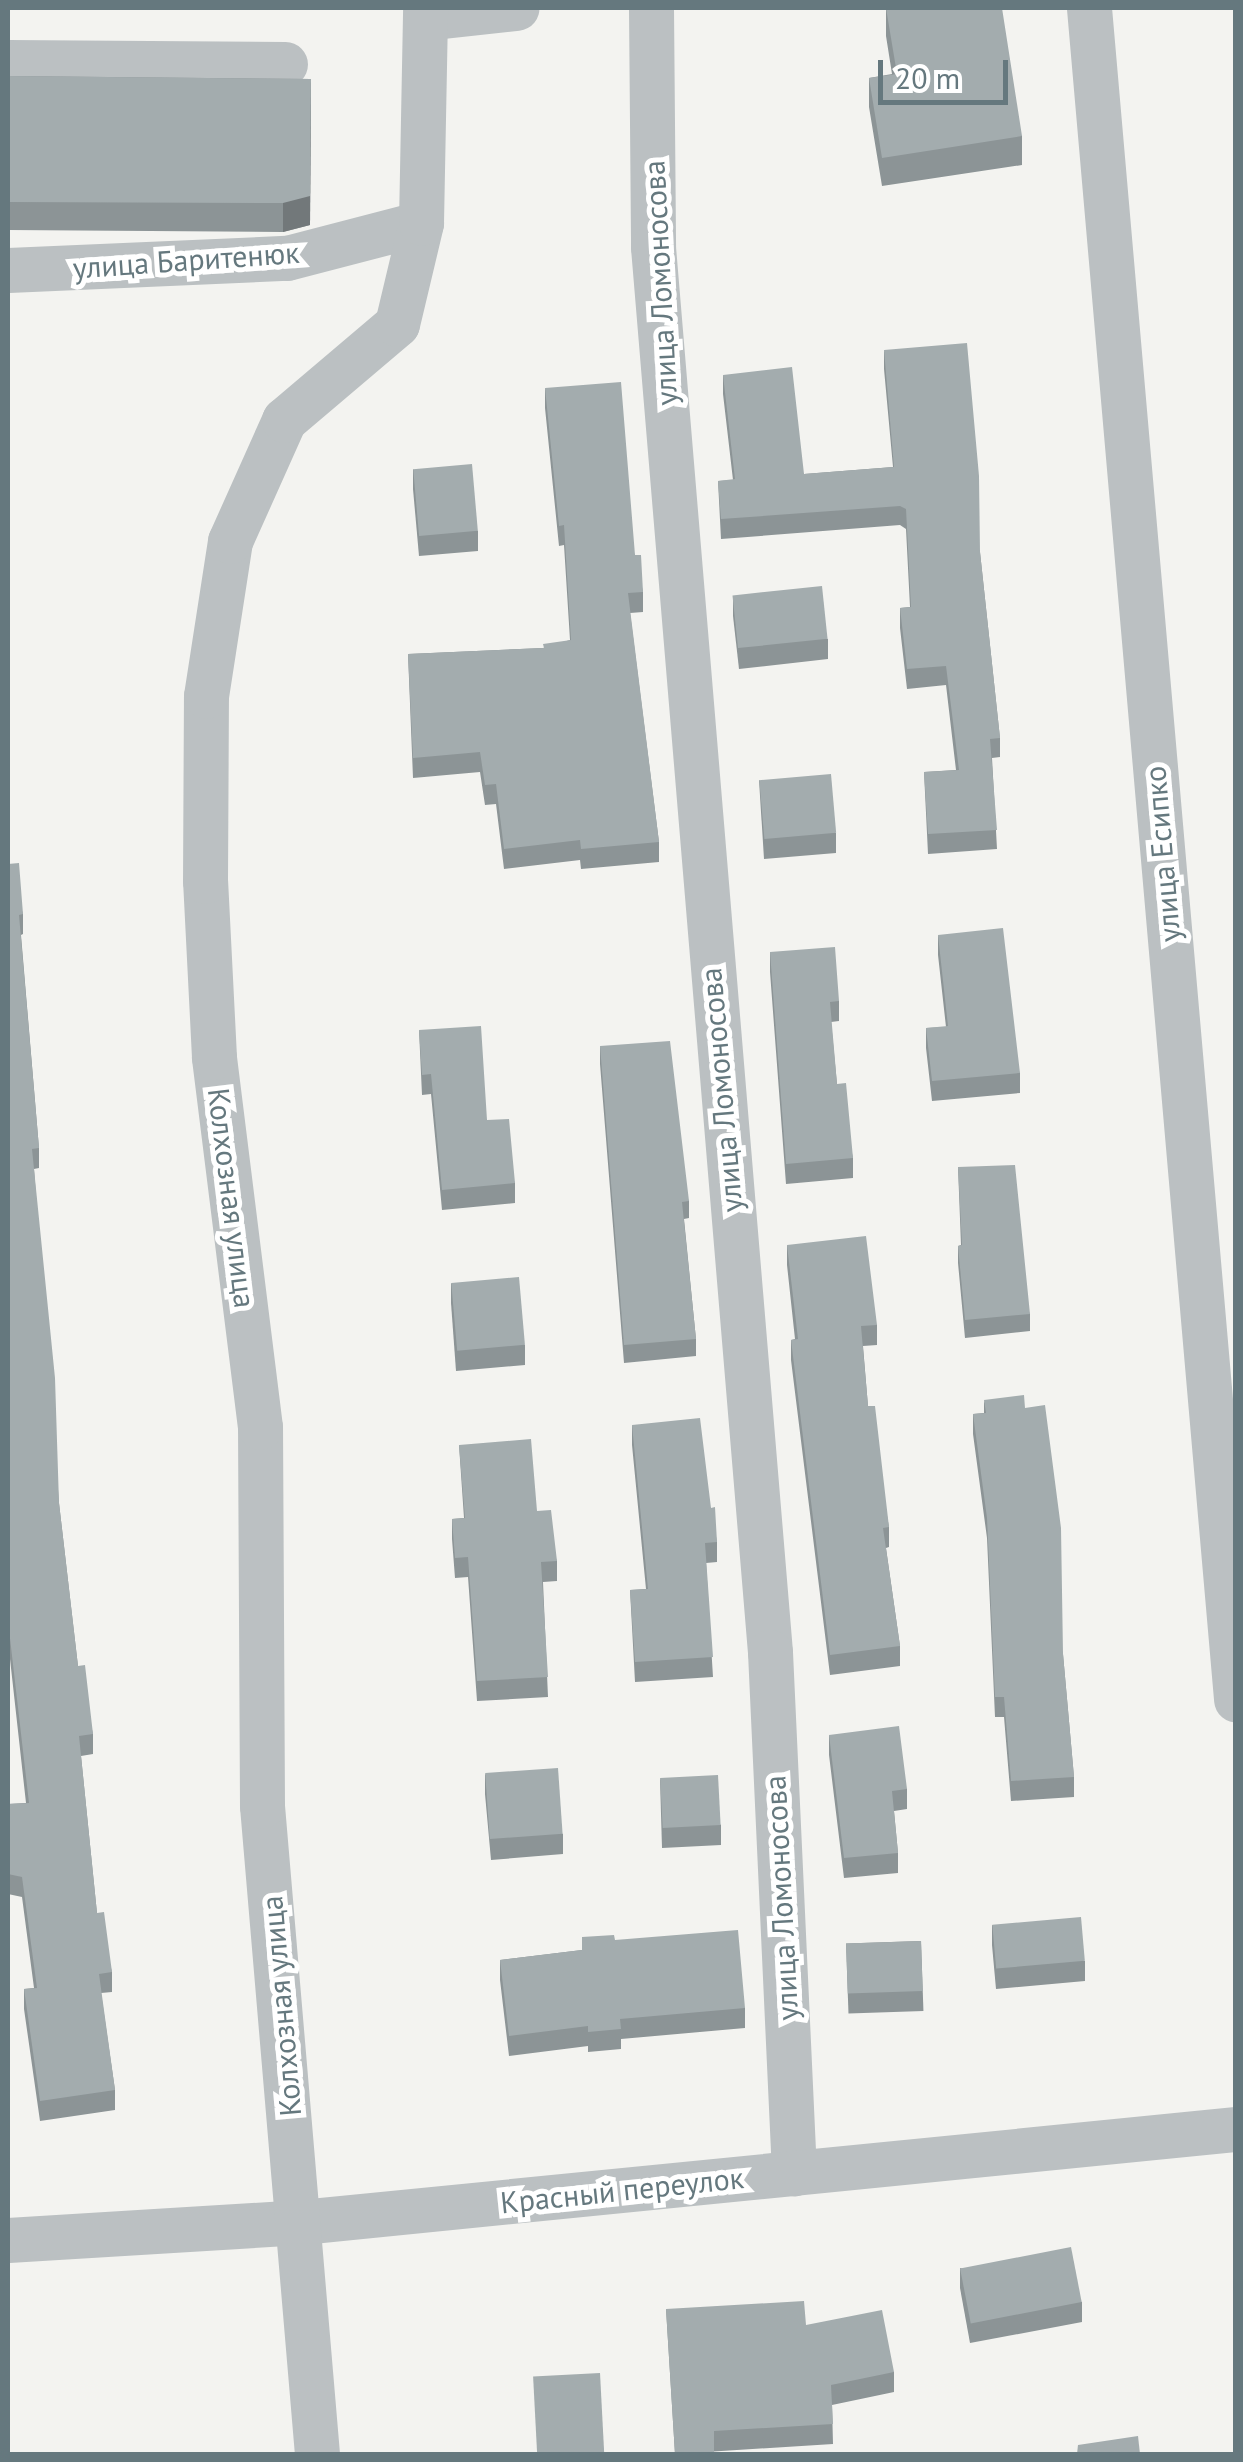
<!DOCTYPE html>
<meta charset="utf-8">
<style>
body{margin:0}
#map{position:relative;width:1243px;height:2462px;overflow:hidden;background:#f3f3f0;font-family:"PT Sans",sans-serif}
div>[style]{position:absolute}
.minor>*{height:45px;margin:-22.5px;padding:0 22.5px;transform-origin:22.5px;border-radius:22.5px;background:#bbc0c2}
.wall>*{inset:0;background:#8c9496;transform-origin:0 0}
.shaded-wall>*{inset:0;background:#72787a}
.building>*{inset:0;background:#a3acae;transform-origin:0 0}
span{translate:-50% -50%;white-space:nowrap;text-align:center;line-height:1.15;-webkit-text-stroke:10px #fff;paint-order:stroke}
.street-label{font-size:30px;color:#65787e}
.frame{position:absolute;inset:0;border:10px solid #65787e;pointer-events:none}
.scale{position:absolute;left:878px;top:60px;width:130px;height:45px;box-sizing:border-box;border:5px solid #65787e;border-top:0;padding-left:12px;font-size:30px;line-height:35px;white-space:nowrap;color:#65787e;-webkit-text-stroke:8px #fff;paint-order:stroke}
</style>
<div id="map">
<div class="minor">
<div style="left:651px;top:8px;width:239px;rotate:89.5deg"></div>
<div style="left:653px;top:247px;width:1410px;rotate:85.24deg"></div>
<div style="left:770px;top:1652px;width:522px;rotate:87.36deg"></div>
<div style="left:1089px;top:8px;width:1698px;rotate:85.03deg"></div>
<div style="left:425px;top:18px;width:92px;rotate:-6.3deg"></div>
<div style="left:8px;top:62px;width:277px;rotate:0.4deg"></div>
<div style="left:8px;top:270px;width:279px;rotate:-2.5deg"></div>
<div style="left:287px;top:258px;width:138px;rotate:-14.6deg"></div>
<div style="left:8px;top:2240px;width:294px;rotate:-3.5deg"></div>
<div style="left:301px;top:2222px;width:940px;rotate:-5.68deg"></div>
<div style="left:317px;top:2454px;width:650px;rotate:-94.85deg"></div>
<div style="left:262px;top:1806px;width:379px;rotate:-90.3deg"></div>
<div style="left:260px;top:1427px;width:373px;rotate:-97.1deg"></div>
<div style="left:214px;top:1057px;width:176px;rotate:-92.9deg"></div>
<div style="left:205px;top:881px;width:185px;rotate:-89.7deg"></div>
<div style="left:206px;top:696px;width:157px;rotate:-81.2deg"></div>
<div style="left:230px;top:541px;width:133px;rotate:-65.9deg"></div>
<div style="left:284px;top:420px;width:148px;rotate:-40.3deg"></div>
<div style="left:397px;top:324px;width:104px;rotate:-76.6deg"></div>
<div style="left:421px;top:223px;width:215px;rotate:-88.9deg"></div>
</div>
<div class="wall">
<div style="clip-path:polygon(886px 8px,1022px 136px,1022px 165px,882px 186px,869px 107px,869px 78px,892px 74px,886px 36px)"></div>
<div style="clip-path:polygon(8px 76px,311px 79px,310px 225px,283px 232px,8px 230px)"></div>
<div style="clip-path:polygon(884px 350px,980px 552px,1000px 738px,1000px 757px,992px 758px,997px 849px,928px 854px,924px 772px,956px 770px,946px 685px,907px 689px,900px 628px,900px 608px,910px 607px,906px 529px,900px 525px,721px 539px,718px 481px,733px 480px,723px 394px,723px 375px,804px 474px,893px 467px,884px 369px)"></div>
<div style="clip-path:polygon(545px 388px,635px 555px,643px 592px,643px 612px,630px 613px,659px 842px,659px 862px,581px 869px,580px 860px,504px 869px,496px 804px,485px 805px,480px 772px,413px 778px,408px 654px,543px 648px,570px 640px,564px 545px,559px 546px,545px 408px)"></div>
<div style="clip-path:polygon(413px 469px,478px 531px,478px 551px,419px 556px,413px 489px)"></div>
<div style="clip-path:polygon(733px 596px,828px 639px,828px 659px,739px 669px,733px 616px)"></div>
<div style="clip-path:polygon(759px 780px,836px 833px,836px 853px,764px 859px)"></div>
<div style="clip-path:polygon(8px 864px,23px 914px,23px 934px,21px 935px,39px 1148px,39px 1168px,34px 1169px,59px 1503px,78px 1666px,93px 1734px,93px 1754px,81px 1756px,97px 1913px,112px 1972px,112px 1992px,101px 1993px,115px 2090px,115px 2110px,40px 2121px,24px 2009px,24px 1989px,34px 1988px,22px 1897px,8px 1894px,8px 1804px,26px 1803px,8px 1641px)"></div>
<div style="clip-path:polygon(938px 935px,1020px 1073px,1020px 1093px,932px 1101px,926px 1048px,926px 1028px,946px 1027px,938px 955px)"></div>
<div style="clip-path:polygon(770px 952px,839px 1001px,839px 1021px,831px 1022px,837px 1084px,853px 1158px,853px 1178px,786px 1184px,770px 972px)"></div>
<div style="clip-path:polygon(419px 1030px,487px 1120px,515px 1183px,515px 1203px,442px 1210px,431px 1094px,422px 1095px)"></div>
<div style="clip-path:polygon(600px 1046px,689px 1201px,689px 1218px,684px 1219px,696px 1339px,696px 1356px,624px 1363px,600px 1064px)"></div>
<div style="clip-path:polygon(958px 1167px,1030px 1314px,1030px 1331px,965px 1338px,958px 1263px,958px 1246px,961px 1245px)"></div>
<div style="clip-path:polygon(787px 1245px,877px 1325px,877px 1345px,863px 1346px,868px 1406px,889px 1527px,889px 1547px,886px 1548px,900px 1646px,900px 1666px,830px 1675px,791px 1360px,791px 1340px,795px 1339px,787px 1265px)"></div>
<div style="clip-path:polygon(451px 1283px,525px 1345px,525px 1365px,456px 1371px,451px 1303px)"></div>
<div style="clip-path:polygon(984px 1400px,1063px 1654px,1074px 1777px,1074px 1797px,1011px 1801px,1004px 1717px,995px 1717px,987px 1538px,973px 1434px,973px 1414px,984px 1413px)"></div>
<div style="clip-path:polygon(632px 1425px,711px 1508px,717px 1542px,717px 1562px,706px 1563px,713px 1677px,635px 1682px,630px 1590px,646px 1589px,632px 1445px)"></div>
<div style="clip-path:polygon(459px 1445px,537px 1511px,557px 1561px,557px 1581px,543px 1582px,548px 1697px,477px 1701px,468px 1577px,455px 1578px,452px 1539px,452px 1519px,464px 1518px)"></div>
<div style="clip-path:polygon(829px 1735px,907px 1789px,907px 1809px,894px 1811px,898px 1853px,898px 1873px,844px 1878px,829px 1755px)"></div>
<div style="clip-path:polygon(485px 1774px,563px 1834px,563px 1854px,491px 1860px,485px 1794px)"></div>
<div style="clip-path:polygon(660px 1779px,721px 1825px,721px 1845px,662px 1848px)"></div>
<div style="clip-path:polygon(992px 1925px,1085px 1961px,1085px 1981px,996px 1989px,992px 1945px)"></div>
<div style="clip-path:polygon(582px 1937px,615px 1940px,745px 2008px,745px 2028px,621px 2039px,621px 2049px,588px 2052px,588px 2046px,509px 2056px,500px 1980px,500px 1960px,582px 1950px)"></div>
<div style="left:921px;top:1941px;width:70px;height:75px;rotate:88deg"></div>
<div style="clip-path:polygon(960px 2268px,1082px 2302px,1082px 2322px,970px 2343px,960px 2288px)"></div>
<div style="clip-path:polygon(666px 2309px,806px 2325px,894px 2372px,894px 2392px,832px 2405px,833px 2444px,675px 2454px)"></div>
</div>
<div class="shaded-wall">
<div style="clip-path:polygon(311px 79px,310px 225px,283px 232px,283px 203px)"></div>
</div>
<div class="building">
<div style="clip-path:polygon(886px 8px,1002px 8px,1022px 136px,882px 158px,869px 78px,897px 74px)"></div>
<div style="clip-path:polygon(8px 76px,311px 79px,310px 196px,283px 203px,8px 202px)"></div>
<div style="clip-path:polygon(967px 343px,979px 476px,980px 552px,1000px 738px,990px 739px,997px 830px,928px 834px,924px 772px,959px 770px,946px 666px,907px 669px,900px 608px,911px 607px,906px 509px,900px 506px,721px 519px,718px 481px,735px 479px,723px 375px,792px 367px,804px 474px,894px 467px,884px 350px)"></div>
<div style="clip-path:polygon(621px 382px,635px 555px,641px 555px,643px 592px,628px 593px,659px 842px,581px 849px,580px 840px,504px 849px,496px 784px,485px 785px,480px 752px,413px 758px,408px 654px,544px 648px,543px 644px,571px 640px,564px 525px,559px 526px,545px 388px)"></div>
<div style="left:472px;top:464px;width:67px;height:59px;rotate:85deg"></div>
<div style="left:822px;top:586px;width:53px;height:90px;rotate:84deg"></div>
<div style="left:831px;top:774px;width:59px;height:72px;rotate:85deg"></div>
<div style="clip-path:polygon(19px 863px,23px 914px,19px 915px,39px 1148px,32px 1149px,55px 1378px,59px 1503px,78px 1666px,85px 1665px,93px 1734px,79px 1736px,97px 1913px,104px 1912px,112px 1972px,99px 1974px,115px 2090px,40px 2101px,24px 1989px,37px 1988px,22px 1877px,8px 1874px,8px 1804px,29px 1803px,8px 1621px,8px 864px)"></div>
<div style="clip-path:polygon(1003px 928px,1020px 1073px,932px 1081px,926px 1028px,948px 1026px,938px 935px)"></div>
<div style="clip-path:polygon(835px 947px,839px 1001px,830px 1002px,837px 1084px,846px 1083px,853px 1158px,786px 1164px,770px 952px)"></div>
<div style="clip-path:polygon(481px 1026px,487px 1120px,509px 1119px,515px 1183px,442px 1190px,431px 1074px,422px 1075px,419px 1030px)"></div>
<div style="clip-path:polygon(670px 1041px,689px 1201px,682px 1202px,696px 1339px,624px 1345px,600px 1046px)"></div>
<div style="clip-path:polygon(1015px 1165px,1030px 1314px,965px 1320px,958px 1246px,962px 1245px,958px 1167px)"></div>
<div style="clip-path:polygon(866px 1236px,877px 1325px,861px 1326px,868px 1406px,875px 1406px,889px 1527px,883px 1528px,900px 1646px,830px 1655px,791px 1340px,798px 1339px,787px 1245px)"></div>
<div style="left:519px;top:1277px;width:68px;height:68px;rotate:85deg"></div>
<div style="clip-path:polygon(1024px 1395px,1025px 1408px,1045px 1405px,1061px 1528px,1063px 1654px,1074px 1777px,1011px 1781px,1004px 1697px,995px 1697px,987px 1518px,973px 1414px,986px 1413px,984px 1400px)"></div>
<div style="clip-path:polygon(700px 1418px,711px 1508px,715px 1507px,717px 1542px,705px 1543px,713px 1657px,635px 1662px,630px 1590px,648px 1589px,632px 1425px)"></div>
<div style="clip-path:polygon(531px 1439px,537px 1511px,551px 1510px,557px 1561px,541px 1562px,548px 1677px,477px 1681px,468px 1557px,455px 1558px,452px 1519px,465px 1518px,459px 1445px)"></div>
<div style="clip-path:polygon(899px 1726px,907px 1789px,892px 1791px,898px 1853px,844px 1858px,829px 1735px)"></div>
<div style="left:558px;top:1768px;width:66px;height:73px;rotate:86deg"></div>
<div style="left:718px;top:1775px;width:50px;height:58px;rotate:87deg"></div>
<div style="left:1081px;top:1917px;width:44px;height:89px;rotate:85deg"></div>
<div style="clip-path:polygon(738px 1930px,745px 2008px,620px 2019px,621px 2029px,588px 2032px,588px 2026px,509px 2036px,500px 1960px,582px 1950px,582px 1937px,614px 1935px,615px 1940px)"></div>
<div style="left:921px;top:1941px;width:50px;height:75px;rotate:88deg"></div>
<div style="left:1071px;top:2247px;width:56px;height:113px;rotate:79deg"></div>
<div style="clip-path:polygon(804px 2301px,806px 2325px,882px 2310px,894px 2372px,831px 2385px,833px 2424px,714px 2431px,714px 2454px,675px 2454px,666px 2309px)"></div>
<div style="left:600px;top:2373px;width:81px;height:67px;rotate:87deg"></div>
<div style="clip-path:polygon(1138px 2436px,1140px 2454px,1077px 2454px,1078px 2445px)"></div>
</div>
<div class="street-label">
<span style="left:186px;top:260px;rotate:-4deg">улица Баритенюк</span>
<span style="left:660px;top:283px;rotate:-93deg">улица Ломоносова</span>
<span style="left:1162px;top:854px;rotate:-95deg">улица Есипко</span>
<span style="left:721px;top:1090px;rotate:-95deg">улица Ломоносова</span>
<span style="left:232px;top:1198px;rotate:83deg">Колхозная улица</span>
<span style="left:781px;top:1898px;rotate:-93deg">улица Ломоносова</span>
<span style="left:281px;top:2006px;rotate:-95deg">Колхозная улица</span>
<span style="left:622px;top:2190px;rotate:-6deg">Красный переулок</span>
</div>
<div class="frame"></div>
<div class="scale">20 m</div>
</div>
